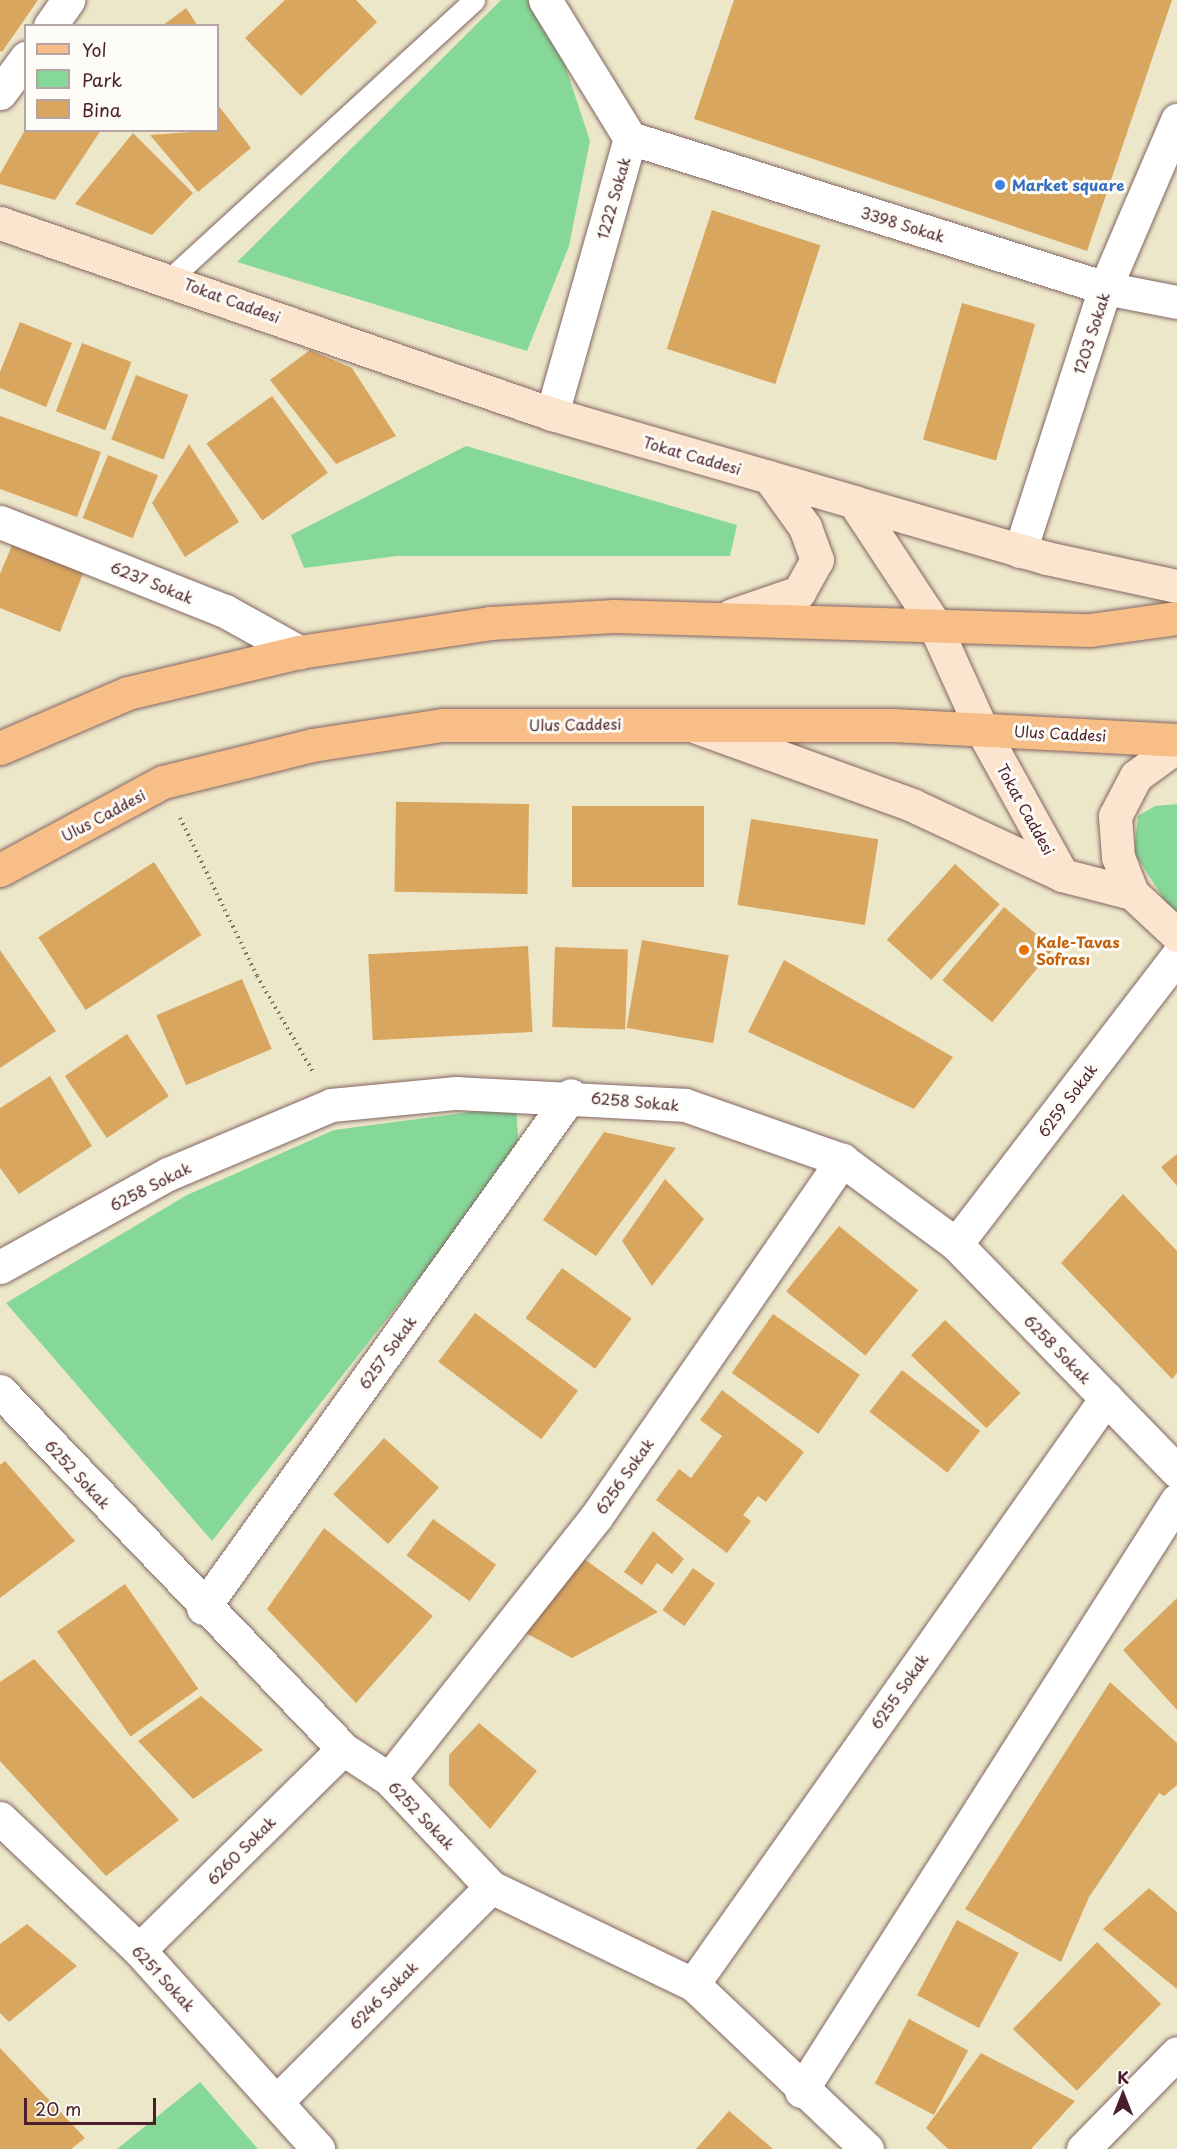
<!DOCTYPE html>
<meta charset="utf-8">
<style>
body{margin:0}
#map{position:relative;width:1177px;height:2149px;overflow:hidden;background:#ede7ca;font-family:"Playpen Sans",sans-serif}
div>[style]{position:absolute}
.green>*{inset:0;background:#86d899}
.building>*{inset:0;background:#d9a65f;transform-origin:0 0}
.path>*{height:4px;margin-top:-2px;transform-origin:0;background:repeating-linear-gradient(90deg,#836563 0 1.5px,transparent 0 6px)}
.roads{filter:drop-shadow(0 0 2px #836563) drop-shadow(0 0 2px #836563)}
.lane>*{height:21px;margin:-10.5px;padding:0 10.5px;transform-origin:10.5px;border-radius:10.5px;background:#fff}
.street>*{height:33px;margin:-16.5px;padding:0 16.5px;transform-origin:16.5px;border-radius:16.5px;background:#fff}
.secondary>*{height:33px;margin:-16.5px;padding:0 16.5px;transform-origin:16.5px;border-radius:16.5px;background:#fce5cf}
.primary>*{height:33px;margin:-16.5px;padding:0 16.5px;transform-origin:16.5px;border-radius:16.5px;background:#f7be88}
.dots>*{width:16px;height:16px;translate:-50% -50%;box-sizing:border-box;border:3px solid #fdfcf7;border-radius:50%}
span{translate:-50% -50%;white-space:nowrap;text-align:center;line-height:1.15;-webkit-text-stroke:6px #fdfcf7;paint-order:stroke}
.shop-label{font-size:15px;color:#366cbe;font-weight:700}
.left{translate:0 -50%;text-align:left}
.street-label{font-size:15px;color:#4a1f2b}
.food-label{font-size:15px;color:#c56008;font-weight:700}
.legend{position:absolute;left:24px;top:24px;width:195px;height:108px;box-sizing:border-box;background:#fdfcf7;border:2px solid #b5a4a5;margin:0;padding:8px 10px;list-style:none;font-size:18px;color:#4a1f2b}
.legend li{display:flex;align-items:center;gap:12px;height:30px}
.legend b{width:30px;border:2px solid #b5a4a5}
.north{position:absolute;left:1093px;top:2065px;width:60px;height:60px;-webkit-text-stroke:4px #fdfcf7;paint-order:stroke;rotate:0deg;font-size:16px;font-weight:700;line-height:24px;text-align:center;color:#4a1f2b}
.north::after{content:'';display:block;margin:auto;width:21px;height:27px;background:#4a1f2b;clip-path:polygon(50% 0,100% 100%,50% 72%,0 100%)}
.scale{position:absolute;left:24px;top:2098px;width:132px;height:27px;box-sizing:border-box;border:3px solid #4a1f2b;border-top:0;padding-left:8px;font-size:18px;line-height:21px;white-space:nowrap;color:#4a1f2b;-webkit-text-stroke:4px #fdfcf7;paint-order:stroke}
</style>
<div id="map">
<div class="green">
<div style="clip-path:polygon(501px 0,528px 0,562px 56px,590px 141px,569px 246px,527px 351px,237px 262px)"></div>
<div style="clip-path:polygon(466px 446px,737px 525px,730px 556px,397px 556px,304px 568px,291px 535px)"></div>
<div style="clip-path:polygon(1177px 804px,1177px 920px,1134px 852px,1138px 816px,1155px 806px)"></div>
<div style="clip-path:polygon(516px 1106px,519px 1151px,212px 1541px,6px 1303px,187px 1195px,334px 1130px)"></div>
<div style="clip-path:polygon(200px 2082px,258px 2149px,117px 2149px)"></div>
</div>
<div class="building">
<div style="clip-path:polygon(0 0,38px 0,2px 52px,0 51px)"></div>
<div style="clip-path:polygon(285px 0,356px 0,377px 22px,301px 96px,245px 38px)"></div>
<div style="clip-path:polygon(734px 0,1172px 0,1087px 251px,694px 119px)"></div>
<div style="clip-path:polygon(186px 8px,198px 26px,162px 26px)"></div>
<div style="clip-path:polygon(218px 105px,251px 148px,198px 192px,150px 135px,218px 130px)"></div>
<div style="clip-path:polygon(25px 130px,101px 130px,55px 200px,0 184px,0 174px)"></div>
<div style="clip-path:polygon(133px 133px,193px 193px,152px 235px,75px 204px)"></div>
<div style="left:712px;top:210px;width:114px;height:146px;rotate:18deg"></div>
<div style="left:962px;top:303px;width:76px;height:142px;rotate:16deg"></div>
<div style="clip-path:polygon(20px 322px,72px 343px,46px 407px,0 388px,0 372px)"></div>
<div style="left:82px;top:343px;width:53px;height:73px;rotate:21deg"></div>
<div style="clip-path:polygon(310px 350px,352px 368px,396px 436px,336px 464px,270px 380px)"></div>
<div style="left:136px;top:375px;width:56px;height:69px;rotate:21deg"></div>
<div style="left:272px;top:396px;width:95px;height:81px;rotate:54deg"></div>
<div style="clip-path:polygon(0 416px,101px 452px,77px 517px,0 489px)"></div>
<div style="clip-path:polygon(189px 444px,239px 522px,185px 557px,152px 503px)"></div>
<div style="left:108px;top:455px;width:54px;height:68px;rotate:22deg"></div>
<div style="clip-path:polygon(13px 543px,84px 571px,60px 632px,0 608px,0 574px)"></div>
<div style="left:529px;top:804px;width:90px;height:133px;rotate:91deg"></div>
<div style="left:572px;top:806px;width:132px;height:81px"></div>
<div style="left:751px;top:819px;width:129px;height:87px;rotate:9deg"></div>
<div style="left:154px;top:862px;width:87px;height:138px;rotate:57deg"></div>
<div style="left:955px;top:864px;width:60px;height:102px;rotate:42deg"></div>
<div style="left:1004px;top:907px;width:65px;height:96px;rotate:40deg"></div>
<div style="left:642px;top:940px;width:88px;height:89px;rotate:10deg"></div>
<div style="left:528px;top:946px;width:86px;height:160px;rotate:87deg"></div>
<div style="left:555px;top:947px;width:73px;height:80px;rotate:2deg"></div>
<div style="clip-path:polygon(0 950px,56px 1031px,0 1068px)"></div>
<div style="clip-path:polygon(784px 960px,953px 1057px,914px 1109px,748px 1032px)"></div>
<div style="left:242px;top:979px;width:76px;height:93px;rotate:67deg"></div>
<div style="left:127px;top:1034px;width:75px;height:75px;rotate:56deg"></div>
<div style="clip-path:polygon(50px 1076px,92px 1146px,19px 1194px,0 1168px,0 1108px)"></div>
<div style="clip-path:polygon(604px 1132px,676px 1148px,596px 1256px,543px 1220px)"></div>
<div style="clip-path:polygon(1177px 1154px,1177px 1186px,1161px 1167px)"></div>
<div style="clip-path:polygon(665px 1179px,704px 1219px,652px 1286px,622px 1241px)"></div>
<div style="clip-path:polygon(1123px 1194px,1177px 1251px,1177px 1373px,1172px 1379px,1061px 1263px)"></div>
<div style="left:839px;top:1226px;width:102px;height:84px;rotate:39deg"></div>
<div style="left:562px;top:1268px;width:86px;height:62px;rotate:36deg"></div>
<div style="left:475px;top:1313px;width:129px;height:61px;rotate:37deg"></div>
<div style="left:773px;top:1314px;width:106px;height:72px;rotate:35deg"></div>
<div style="left:945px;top:1320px;width:105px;height:49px;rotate:44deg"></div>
<div style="left:902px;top:1370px;width:99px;height:53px;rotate:38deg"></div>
<div style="clip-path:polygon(722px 1390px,804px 1452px,766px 1502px,758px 1496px,743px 1515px,751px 1521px,727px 1553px,656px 1500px,679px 1469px,691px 1478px,722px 1436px,700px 1420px)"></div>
<div style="left:384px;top:1438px;width:74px;height:76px;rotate:42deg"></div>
<div style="clip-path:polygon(5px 1461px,75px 1541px,0 1598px,0 1465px)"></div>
<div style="left:433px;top:1519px;width:78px;height:45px;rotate:36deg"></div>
<div style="clip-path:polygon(324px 1528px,433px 1616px,356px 1703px,267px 1609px)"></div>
<div style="clip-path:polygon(653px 1531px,684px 1559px,672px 1574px,657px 1563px,642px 1585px,624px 1572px)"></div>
<div style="clip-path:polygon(580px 1556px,658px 1612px,572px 1658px,524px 1632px)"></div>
<div style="left:693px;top:1568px;width:27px;height:52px;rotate:36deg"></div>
<div style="left:125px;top:1584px;width:128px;height:83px;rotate:55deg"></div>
<div style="clip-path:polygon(1177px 1598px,1177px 1710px,1123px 1650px)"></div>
<div style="clip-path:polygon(34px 1659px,179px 1820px,106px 1876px,0 1761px,0 1682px)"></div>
<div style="clip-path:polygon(1110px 1682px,1177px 1743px,1177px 1785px,1164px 1796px,1159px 1793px,1089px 1897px,1061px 1962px,965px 1909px)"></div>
<div style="clip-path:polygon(201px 1696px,263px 1750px,193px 1799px,138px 1741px)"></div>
<div style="clip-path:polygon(479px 1723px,537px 1771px,490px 1829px,449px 1785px,449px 1755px)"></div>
<div style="clip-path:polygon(1149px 1888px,1177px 1912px,1177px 1989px,1103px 1929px)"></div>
<div style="left:957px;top:1920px;width:70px;height:85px;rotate:28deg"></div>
<div style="clip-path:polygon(27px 1924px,77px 1966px,9px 2022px,0 2013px,0 1944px)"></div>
<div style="left:1097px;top:1942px;width:89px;height:121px;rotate:44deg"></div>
<div style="left:909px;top:2019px;width:67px;height:73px;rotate:28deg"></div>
<div style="clip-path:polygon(0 2048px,85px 2138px,71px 2149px,0 2149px)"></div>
<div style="clip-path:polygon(981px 2053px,1075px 2101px,1031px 2149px,948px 2149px,926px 2128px)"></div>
<div style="clip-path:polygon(729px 2111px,773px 2149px,696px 2149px)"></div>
</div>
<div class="path">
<div style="left:180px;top:818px;width:176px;rotate:64deg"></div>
<div style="left:257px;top:976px;width:111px;rotate:59.7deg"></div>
</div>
<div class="roads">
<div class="lane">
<div style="left:171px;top:278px;width:411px;rotate:-42.5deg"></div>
</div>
<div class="street">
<div style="left:545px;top:0;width:162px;rotate:58.4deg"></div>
<div style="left:630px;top:138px;width:287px;rotate:105.8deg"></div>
<div style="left:50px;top:26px;width:32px;rotate:-55deg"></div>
<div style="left:0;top:93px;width:44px;rotate:-53.4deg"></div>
<div style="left:630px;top:138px;width:498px;rotate:17.5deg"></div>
<div style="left:1105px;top:288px;width:73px;rotate:11deg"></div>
<div style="left:0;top:522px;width:242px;rotate:21.6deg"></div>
<div style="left:225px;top:611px;width:85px;rotate:29deg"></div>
<div style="left:1020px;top:551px;width:276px;rotate:-72.1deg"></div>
<div style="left:1105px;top:288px;width:183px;rotate:-66.8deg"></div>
<div style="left:956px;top:1244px;width:363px;rotate:-52.5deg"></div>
<div style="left:0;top:1267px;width:192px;rotate:-29deg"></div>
<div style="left:168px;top:1174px;width:177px;rotate:-22.9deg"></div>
<div style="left:331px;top:1105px;width:126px;rotate:-5.5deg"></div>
<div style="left:456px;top:1093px;width:229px;rotate:3deg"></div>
<div style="left:685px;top:1105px;width:166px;rotate:19.3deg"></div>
<div style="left:842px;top:1160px;width:142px;rotate:36.4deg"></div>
<div style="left:956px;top:1244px;width:317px;rotate:45.8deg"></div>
<div style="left:0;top:1391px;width:496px;rotate:46.2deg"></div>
<div style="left:343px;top:1749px;width:55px;rotate:33.1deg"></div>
<div style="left:389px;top:1779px;width:149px;rotate:46.6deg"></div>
<div style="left:491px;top:1887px;width:224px;rotate:25.7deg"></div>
<div style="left:693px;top:1984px;width:240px;rotate:43.5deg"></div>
<div style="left:203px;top:1608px;width:631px;rotate:-54.35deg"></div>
<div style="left:389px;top:1779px;width:334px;rotate:-51.7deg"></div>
<div style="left:596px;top:1517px;width:434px;rotate:-55.4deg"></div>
<div style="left:0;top:1818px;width:192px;rotate:43.5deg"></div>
<div style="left:139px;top:1950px;width:268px;rotate:48deg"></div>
<div style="left:139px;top:1950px;width:286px;rotate:-44.6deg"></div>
<div style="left:693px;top:1984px;width:717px;rotate:-54.82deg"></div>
<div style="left:801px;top:2091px;width:700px;rotate:-57.54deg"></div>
<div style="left:276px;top:2102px;width:304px;rotate:-45deg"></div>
<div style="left:1083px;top:2149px;width:134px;rotate:-45.6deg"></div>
</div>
<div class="secondary">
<div style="left:0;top:223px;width:584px;rotate:19.09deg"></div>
<div style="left:552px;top:414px;width:315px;rotate:16.2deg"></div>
<div style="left:854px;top:502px;width:144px;rotate:56.6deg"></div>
<div style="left:933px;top:622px;width:116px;rotate:65.6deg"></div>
<div style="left:981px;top:728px;width:168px;rotate:61.1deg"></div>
<div style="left:1062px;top:875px;width:72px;rotate:14.4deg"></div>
<div style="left:1132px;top:893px;width:62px;rotate:43deg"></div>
<div style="left:854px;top:502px;width:201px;rotate:16.2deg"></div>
<div style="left:1047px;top:558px;width:133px;rotate:12.2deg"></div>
<div style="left:732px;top:615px;width:71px;rotate:-18.9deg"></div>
<div style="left:799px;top:592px;width:37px;rotate:-61deg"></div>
<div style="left:817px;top:560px;width:35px;rotate:-110deg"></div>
<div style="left:805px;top:527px;width:62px;rotate:-125.8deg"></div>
<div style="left:697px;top:727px;width:229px;rotate:19.9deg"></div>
<div style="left:912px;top:805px;width:166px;rotate:25deg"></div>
<div style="left:1132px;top:893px;width:39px;rotate:-111deg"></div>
<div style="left:1118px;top:857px;width:41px;rotate:-94.2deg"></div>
<div style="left:1115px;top:816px;width:45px;rotate:-62.3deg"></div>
<div style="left:1136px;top:776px;width:51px;rotate:-36.2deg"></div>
</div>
<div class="primary">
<div style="left:0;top:748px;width:139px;rotate:-23.3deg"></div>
<div style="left:128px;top:693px;width:176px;rotate:-13.5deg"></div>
<div style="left:299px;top:652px;width:193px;rotate:-8.6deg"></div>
<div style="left:490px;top:623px;width:124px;rotate:-3.2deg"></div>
<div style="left:614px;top:616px;width:476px;rotate:1.7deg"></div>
<div style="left:1090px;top:630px;width:88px;rotate:-7.9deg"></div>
<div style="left:0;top:870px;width:185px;rotate:-28.4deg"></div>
<div style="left:163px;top:782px;width:154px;rotate:-13.9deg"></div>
<div style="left:312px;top:745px;width:132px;rotate:-8.7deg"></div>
<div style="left:442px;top:725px;width:451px"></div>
<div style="left:893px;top:725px;width:284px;rotate:3deg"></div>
</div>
</div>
<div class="dots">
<div style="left:1000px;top:185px;background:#3f7fe0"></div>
<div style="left:1024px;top:950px;background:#e8710a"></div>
</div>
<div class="shop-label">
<span class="left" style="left:1012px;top:185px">Market square</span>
</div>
<div class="street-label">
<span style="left:613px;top:198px;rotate:-74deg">1222 Sokak</span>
<span style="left:903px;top:224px;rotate:17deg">3398 Sokak</span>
<span style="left:232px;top:300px;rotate:20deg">Tokat Caddesi</span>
<span style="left:1091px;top:333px;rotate:-72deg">1203 Sokak</span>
<span style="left:692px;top:455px;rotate:16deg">Tokat Caddesi</span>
<span style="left:152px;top:582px;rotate:22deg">6237 Sokak</span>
<span style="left:575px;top:724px;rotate:-1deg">Ulus Caddesi</span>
<span style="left:1060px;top:733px;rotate:3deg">Ulus Caddesi</span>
<span style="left:1026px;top:809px;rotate:61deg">Tokat Caddesi</span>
<span style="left:103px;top:815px;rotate:-28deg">Ulus Caddesi</span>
<span style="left:1067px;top:1100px;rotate:-53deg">6259 Sokak</span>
<span style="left:635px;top:1101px;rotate:5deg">6258 Sokak</span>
<span style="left:150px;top:1186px;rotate:-27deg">6258 Sokak</span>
<span style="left:1058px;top:1349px;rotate:46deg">6258 Sokak</span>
<span style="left:387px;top:1352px;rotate:-54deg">6257 Sokak</span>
<span style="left:78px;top:1474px;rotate:47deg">6252 Sokak</span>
<span style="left:624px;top:1476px;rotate:-55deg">6256 Sokak</span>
<span style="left:899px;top:1691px;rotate:-55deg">6255 Sokak</span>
<span style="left:422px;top:1815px;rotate:46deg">6252 Sokak</span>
<span style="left:241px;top:1850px;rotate:-45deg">6260 Sokak</span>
<span style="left:164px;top:1978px;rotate:47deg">6251 Sokak</span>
<span style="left:383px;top:1995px;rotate:-45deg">6246 Sokak</span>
</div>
<div class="food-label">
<span class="left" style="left:1036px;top:950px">Kale-Tavas<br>Sofrası</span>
</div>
<ul class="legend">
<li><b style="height:8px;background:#f7be88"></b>Yol</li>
<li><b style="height:16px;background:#86d899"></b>Park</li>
<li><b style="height:16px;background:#d9a65f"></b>Bina</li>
</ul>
<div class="north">K</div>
<div class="scale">20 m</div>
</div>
